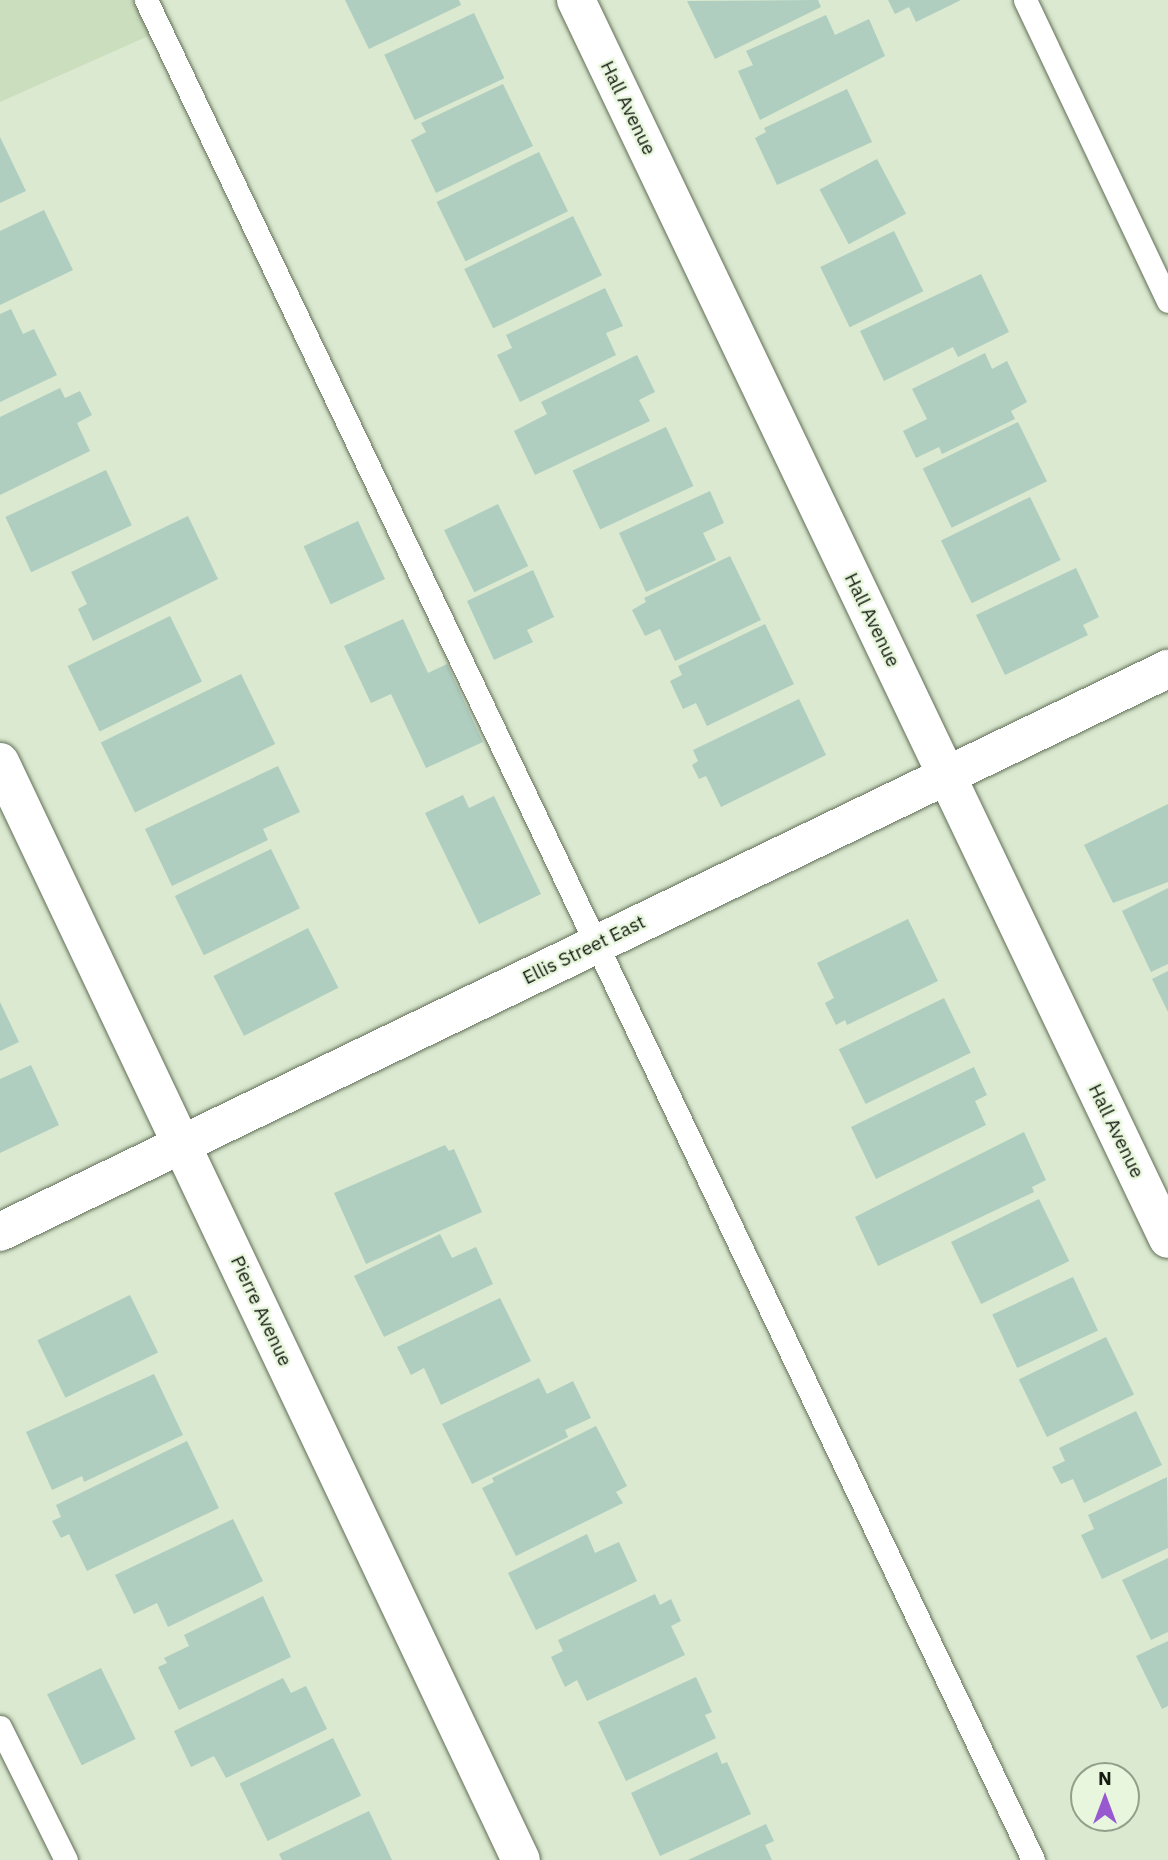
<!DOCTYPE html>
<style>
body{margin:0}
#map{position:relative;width:1168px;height:1860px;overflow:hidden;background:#dae9cf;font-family:"IBM Plex Sans",sans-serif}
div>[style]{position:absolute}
.built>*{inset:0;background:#cbdebd}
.building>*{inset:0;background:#afcec0;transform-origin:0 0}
.roads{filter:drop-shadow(0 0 2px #626f59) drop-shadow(0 0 2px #626f59)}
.service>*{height:23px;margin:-11.5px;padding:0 11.5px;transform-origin:11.5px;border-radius:11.5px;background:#fff}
.minor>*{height:38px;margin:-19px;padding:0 19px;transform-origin:19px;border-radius:19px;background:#fff}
span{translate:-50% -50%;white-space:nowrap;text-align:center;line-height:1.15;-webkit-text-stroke:5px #e7f6dc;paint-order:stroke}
.street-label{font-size:19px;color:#161b12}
.north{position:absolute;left:1070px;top:1762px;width:70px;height:70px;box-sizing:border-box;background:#e7f6dc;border:2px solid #939e8b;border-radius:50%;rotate:0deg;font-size:19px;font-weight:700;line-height:28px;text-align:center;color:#161b12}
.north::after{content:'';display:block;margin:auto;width:24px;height:32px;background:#9859d0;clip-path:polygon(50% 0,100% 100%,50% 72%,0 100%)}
</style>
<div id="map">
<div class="built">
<div style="clip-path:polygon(0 0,160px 0,173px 25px,0 102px)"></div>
</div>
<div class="building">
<div style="clip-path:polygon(345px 0,459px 0,461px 5px,369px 49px)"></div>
<div style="clip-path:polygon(818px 0,821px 7px,715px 59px,687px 1px)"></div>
<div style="clip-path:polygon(888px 0,961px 0,916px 22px,909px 7px,895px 14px)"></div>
<div style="left:474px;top:13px;width:72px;height:99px;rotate:65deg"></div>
<div style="clip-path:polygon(826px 15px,835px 35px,869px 19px,885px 56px,760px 120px,738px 71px,753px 65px,746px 51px)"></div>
<div style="clip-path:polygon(503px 84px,533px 146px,436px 193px,411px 140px,426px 132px,421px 123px)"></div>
<div style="clip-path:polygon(847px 89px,872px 142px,777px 185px,755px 138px,766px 132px,764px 128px)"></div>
<div style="clip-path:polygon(0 137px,26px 191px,0 203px)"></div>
<div style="left:539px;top:152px;width:66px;height:114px;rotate:64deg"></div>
<div style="left:877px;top:159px;width:62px;height:65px;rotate:62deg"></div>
<div style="clip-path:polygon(44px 210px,73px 270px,0 305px,0 231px)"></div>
<div style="left:573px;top:216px;width:66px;height:121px;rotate:64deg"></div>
<div style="left:894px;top:231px;width:67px;height:82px;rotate:64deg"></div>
<div style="clip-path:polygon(981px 274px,1009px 332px,958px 357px,953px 347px,884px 381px,860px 331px)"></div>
<div style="clip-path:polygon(605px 288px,623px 326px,606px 333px,616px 355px,520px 402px,497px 355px,512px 348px,506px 335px)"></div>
<div style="clip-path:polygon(11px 309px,23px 334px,34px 329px,57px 375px,0 402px,0 314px)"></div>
<div style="clip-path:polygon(985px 353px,992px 369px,1007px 361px,1027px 402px,1011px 411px,1015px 419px,942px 454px,939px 447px,916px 458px,903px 431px,927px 419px,912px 389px)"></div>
<div style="clip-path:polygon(637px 355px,655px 392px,639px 400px,650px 421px,535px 475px,514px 431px,547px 414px,541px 402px)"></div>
<div style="clip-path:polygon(60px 388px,65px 398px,80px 391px,92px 415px,77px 423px,90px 451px,0 495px,0 417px)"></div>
<div style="left:1018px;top:422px;width:66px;height:106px;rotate:64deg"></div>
<div style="left:666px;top:427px;width:65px;height:103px;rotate:65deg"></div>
<div style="left:106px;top:470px;width:61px;height:111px;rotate:65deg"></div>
<div style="clip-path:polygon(710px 491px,724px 523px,703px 533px,716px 560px,646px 592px,619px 533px)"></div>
<div style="left:1030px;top:497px;width:70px;height:99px;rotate:64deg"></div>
<div style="left:498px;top:504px;width:69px;height:60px;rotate:64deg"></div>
<div style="clip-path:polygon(188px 516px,218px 579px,93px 641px,78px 609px,87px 604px,71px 572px)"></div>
<div style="left:358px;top:521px;width:64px;height:60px;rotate:65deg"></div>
<div style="clip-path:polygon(730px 556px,761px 620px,675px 661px,660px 629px,645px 636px,632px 610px,646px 602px,644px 598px)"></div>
<div style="clip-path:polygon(1076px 568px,1099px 617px,1083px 625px,1088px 635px,1005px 675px,976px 615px)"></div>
<div style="clip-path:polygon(533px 570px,554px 617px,527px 630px,533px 642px,494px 660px,467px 601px)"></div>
<div style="left:170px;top:616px;width:73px;height:114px;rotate:64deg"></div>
<div style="clip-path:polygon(403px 619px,428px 673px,447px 664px,483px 742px,426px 768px,391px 694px,371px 703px,344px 646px)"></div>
<div style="clip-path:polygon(765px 624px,794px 684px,707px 726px,696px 703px,683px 709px,670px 681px,682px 675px,678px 666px)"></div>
<div style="left:241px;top:674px;width:78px;height:156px;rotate:64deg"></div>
<div style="clip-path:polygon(799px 699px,826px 755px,721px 807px,706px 776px,699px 779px,692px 765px,698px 761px,693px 750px)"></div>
<div style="clip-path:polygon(278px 766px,300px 812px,263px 829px,268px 840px,172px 886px,145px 829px)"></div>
<div style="clip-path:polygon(463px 795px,469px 808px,494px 796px,541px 894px,479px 924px,425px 813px)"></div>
<div style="clip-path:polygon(1168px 804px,1168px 882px,1113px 903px,1084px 845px)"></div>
<div style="left:271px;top:849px;width:66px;height:107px;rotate:64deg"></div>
<div style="clip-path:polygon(1168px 888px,1168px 964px,1151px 972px,1122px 911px)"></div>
<div style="clip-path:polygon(908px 919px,938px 981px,847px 1025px,845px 1020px,836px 1025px,825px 1003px,834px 998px,817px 963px)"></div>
<div style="left:308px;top:928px;width:67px;height:106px;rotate:63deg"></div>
<div style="clip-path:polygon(1168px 971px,1168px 1012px,1152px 979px)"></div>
<div style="left:944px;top:998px;width:61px;height:117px;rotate:64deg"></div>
<div style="clip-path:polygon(0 1002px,19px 1042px,0 1051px)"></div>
<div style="clip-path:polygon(31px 1065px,59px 1125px,0 1153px,0 1079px)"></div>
<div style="clip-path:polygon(974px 1067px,987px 1095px,975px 1101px,986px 1125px,876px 1179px,851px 1127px)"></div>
<div style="clip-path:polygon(1024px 1132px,1046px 1180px,1032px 1187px,1034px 1192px,878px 1266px,855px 1217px)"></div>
<div style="clip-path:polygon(445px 1145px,449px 1151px,454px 1149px,482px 1212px,366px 1264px,334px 1193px)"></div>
<div style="left:1039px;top:1199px;width:69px;height:98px;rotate:64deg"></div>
<div style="clip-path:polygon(440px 1234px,452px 1258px,476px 1247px,493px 1284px,384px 1337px,354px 1276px)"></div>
<div style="left:1073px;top:1277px;width:59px;height:89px;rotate:65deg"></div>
<div style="left:130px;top:1295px;width:64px;height:103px;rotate:64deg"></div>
<div style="clip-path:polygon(500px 1298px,531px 1361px,441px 1405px,424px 1368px,411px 1375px,397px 1347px)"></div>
<div style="left:1106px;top:1337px;width:64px;height:97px;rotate:64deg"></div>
<div style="clip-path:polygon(154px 1374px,183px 1435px,84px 1482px,82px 1476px,52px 1490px,26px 1432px)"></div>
<div style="clip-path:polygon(539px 1378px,547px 1394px,573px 1381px,591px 1418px,565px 1430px,568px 1437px,472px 1484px,442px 1424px)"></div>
<div style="clip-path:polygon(1136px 1411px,1162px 1465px,1084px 1503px,1073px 1479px,1061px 1484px,1052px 1467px,1065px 1461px,1059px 1448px)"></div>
<div style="clip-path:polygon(596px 1426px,627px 1486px,616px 1492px,623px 1503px,516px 1556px,482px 1488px,494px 1482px,492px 1478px)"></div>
<div style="clip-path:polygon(187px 1441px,219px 1508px,87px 1571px,69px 1534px,61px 1538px,52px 1521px,61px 1517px,56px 1505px)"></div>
<div style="clip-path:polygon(1167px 1477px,1168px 1548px,1102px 1579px,1081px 1535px,1094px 1529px,1088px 1515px)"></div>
<div style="clip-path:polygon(233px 1519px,263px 1581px,168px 1627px,157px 1603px,134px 1614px,115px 1575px)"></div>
<div style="clip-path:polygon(587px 1534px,595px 1553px,619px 1542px,637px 1581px,536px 1630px,508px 1573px)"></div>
<div style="clip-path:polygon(1168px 1558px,1168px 1632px,1151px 1640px,1122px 1580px)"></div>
<div style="clip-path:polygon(655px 1594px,660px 1605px,671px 1599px,681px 1621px,671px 1626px,685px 1655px,587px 1701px,577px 1680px,565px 1687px,551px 1657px,563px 1651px,558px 1640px)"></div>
<div style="clip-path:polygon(263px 1596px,291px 1657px,179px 1710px,158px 1667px,167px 1663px,164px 1658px,189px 1646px,184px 1635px)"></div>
<div style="clip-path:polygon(1168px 1641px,1168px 1706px,1162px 1709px,1136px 1656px)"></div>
<div style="left:101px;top:1668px;width:79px;height:60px;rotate:64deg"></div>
<div style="clip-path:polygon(696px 1677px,712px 1712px,705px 1715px,716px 1738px,626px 1781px,598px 1722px)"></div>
<div style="clip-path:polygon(283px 1678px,291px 1693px,306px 1686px,327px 1729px,226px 1778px,214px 1756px,191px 1767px,174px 1731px)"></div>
<div style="left:333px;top:1738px;width:64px;height:104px;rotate:64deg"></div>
<div style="clip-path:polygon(717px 1752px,722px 1764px,727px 1762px,751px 1814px,660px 1856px,631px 1793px)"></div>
<div style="clip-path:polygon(369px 1811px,392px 1860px,282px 1860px,279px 1854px)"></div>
<div style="clip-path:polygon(766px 1824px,774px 1841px,765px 1845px,772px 1860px,688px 1860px)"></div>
</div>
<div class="roads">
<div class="service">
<div style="left:146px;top:0;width:2061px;rotate:64.5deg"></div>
<div style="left:1025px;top:0;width:333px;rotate:64.6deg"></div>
<div style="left:0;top:1727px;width:148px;rotate:63.6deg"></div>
</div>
<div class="minor">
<div style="left:576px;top:0;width:1373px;rotate:64.46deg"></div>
<div style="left:0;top:762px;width:1215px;rotate:64.62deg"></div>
<div style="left:0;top:1232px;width:1297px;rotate:-25.74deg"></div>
</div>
</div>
<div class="street-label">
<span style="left:628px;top:108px;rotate:64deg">Hall Avenue</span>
<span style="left:872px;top:620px;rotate:64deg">Hall Avenue</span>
<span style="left:584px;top:950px;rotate:-26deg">Ellis Street East</span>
<span style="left:1116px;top:1131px;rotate:64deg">Hall Avenue</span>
<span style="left:261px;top:1311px;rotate:65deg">Pierre Avenue</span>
</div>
<div class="north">N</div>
</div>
